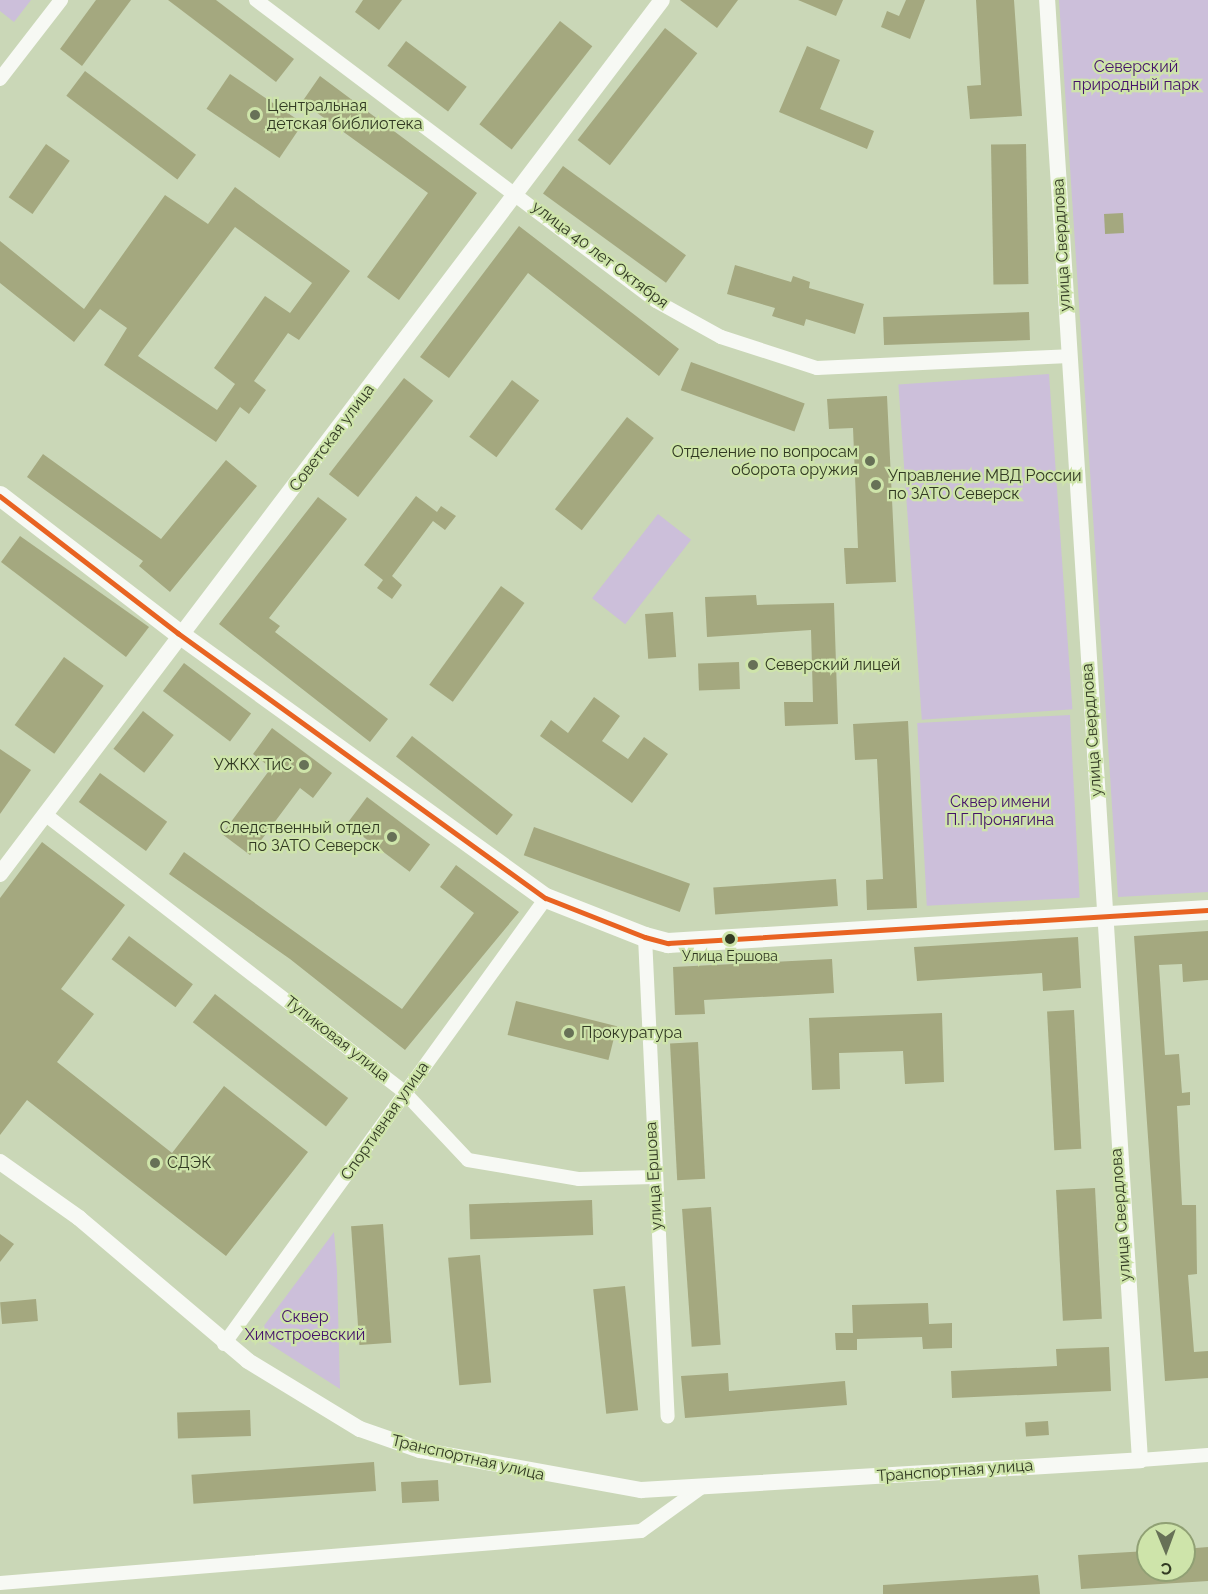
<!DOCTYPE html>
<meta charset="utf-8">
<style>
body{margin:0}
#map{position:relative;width:1208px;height:1594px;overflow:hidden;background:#cad7b7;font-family:Raleway,sans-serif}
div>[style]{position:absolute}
.green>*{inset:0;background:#ccbfda;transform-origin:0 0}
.building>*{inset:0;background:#a4a87f;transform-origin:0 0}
.minor>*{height:14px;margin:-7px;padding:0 7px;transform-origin:7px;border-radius:7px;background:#f7f9f4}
.tertiary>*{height:16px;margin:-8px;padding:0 8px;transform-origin:8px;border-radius:8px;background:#f7f9f4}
.secondary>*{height:20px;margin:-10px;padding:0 10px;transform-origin:10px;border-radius:10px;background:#f7f9f4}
.bus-1>*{height:4.5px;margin:-2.25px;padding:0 2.25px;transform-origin:2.25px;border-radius:2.25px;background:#e86322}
.dots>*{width:16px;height:16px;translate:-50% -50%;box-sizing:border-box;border:3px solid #cee4aa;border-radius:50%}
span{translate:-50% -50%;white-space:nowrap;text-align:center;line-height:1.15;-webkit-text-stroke:4.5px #cee4aa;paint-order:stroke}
.bus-label{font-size:14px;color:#323a23}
.park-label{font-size:16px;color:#44126a}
.poi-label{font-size:16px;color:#323a23}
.left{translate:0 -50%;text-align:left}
.right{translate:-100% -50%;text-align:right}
.street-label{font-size:16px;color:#323a23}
.north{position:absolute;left:1136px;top:1522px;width:60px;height:60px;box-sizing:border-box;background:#cee4aa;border:2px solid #90a074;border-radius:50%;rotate:179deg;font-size:16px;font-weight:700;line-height:24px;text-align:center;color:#323a23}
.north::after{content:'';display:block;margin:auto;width:21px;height:27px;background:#677157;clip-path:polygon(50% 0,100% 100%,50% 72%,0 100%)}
</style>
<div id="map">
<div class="green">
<div style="clip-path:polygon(0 0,31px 0,14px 22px,0 11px)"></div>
<div style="clip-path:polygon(1059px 0,1208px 0,1208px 892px,1118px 897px)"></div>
<div style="left:1049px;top:374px;width:336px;height:151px;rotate:86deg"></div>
<div style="left:658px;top:514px;width:42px;height:107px;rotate:38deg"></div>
<div style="left:1070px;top:715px;width:183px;height:153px;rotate:87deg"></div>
<div style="clip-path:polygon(334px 1232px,337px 1271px,340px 1389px,262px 1339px,263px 1327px)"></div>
</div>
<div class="building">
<div style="clip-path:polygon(96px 0,131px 0,82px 66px,60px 49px)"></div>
<div style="clip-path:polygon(168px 0,216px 0,294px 59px,276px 82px)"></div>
<div style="clip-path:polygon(363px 0,402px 0,379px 30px,355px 12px)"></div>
<div style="clip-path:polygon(680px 0,738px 0,717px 28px)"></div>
<div style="clip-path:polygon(798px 0,843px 0,836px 16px)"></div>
<div style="clip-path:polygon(906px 0,925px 0,910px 39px,881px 27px,887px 11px,899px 16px)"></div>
<div style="clip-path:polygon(976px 0,1014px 0,1022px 116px,970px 119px,967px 86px,981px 85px)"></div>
<div style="left:560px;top:21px;width:41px;height:131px;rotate:38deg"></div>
<div style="left:665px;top:28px;width:41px;height:142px;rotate:38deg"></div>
<div style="left:406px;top:41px;width:76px;height:31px;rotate:37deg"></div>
<div style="clip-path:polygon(807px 46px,840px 60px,820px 109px,874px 131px,867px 149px,779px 112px)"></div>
<div style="left:85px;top:71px;width:139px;height:31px;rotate:37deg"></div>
<div style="left:230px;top:74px;width:88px;height:42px;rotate:34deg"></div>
<div style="clip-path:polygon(320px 76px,477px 193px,399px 300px,367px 277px,428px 193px,302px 102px)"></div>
<div style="left:46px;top:144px;width:29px;height:65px;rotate:35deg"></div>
<div style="left:1026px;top:144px;width:140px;height:35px;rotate:89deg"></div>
<div style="left:563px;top:166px;width:152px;height:34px;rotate:36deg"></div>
<div style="clip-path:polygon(evenodd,235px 187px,350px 271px,299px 340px,288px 333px,254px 381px,266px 390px,249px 414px,240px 407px,216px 442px,104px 365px,127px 328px,100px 309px,74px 342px,0 283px,0 241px,84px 309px,165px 195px,208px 224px,235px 187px,235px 227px,312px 283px,290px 313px,265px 296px,214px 368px,235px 384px,217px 410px,138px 356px,235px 227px)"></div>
<div style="left:1123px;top:213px;width:20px;height:19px;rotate:87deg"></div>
<div style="clip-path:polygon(519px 226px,679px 349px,659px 376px,528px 273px,449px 378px,420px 357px)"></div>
<div style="clip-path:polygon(735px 265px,791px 282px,793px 276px,810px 282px,809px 288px,864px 304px,855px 334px,806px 319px,804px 326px,772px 316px,775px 308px,727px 294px)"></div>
<div style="left:1029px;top:312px;width:28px;height:146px;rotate:88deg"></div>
<div style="left:691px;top:362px;width:121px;height:30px;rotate:20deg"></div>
<div style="left:404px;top:378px;width:37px;height:122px;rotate:38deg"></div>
<div style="left:512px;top:380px;width:34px;height:71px;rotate:37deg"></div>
<div style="clip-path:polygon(887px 396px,896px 582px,846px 584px,844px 548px,858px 548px,853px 428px,829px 429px,827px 399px)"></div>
<div style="left:627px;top:417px;width:34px;height:117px;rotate:38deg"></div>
<div style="clip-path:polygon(43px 454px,161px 539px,226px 460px,257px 486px,170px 592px,139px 566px,143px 561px,27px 477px)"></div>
<div style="clip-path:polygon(416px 496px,437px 512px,441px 506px,456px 516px,445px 530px,433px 521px,392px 576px,402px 585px,392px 599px,377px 588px,383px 580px,364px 565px)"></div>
<div style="clip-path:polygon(318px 497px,347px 519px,269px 618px,280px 626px,275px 632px,388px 719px,370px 742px,219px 624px)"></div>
<div style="clip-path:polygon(20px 536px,149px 627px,126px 657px,1px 562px)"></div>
<div style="left:501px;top:586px;width:29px;height:122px;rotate:36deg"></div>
<div style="clip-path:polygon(756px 595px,757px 605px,834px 603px,838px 724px,785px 726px,784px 702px,813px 702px,811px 630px,707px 637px,705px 597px)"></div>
<div style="left:673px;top:612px;width:45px;height:28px;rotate:86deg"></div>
<div style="left:64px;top:657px;width:49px;height:84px;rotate:36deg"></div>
<div style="left:739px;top:662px;width:27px;height:41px;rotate:88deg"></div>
<div style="left:184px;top:663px;width:84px;height:35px;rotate:37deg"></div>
<div style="clip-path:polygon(594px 697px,620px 716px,602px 741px,628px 759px,644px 737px,668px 754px,632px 803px,540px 736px,551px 720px,568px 733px)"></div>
<div style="left:143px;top:711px;width:39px;height:48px;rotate:38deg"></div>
<div style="clip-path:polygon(908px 721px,917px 908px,867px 910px,866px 880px,883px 879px,877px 759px,855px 760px,853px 724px)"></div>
<div style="clip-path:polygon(272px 728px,332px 773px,313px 798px,300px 788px,250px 855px,222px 834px,271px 768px,253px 754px)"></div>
<div style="left:412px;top:736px;width:128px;height:26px;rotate:38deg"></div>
<div style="clip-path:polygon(0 749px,31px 770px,0 814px)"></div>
<div style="left:100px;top:773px;width:83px;height:36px;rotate:36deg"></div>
<div style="left:367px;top:797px;width:79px;height:34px;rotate:37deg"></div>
<div style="left:534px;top:827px;width:166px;height:30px;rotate:20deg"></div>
<div style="clip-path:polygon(42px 842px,125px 905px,61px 989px,94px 1014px,57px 1062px,172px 1153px,224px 1086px,308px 1152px,226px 1256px,27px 1100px,0 1135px,0 898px)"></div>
<div style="clip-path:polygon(184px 852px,402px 1009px,474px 913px,440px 887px,456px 865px,519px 912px,405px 1050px,290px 959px,169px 874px)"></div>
<div style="left:836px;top:879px;width:27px;height:123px;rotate:86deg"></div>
<div style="clip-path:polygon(1208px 931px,1208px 980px,1183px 982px,1182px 964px,1159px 965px,1165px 1055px,1179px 1054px,1182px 1093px,1190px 1092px,1190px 1105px,1177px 1106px,1182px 1205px,1196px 1205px,1197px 1274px,1188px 1275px,1194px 1352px,1208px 1351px,1208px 1378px,1165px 1381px,1134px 936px)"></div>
<div style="left:129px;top:936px;width:80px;height:29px;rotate:37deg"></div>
<div style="clip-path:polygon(1078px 937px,1081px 988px,1043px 991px,1042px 973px,917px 981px,914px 947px)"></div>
<div style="clip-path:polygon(832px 959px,834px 993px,704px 1000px,705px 1014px,675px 1015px,673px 967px)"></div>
<div style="left:215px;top:994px;width:169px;height:36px;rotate:38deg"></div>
<div style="left:516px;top:1001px;width:104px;height:35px;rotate:14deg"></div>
<div style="left:1074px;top:1010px;width:139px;height:27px;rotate:87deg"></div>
<div style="clip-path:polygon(942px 1013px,944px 1082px,905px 1084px,903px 1051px,839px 1053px,840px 1089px,812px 1090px,809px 1018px)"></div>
<div style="left:698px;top:1042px;width:137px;height:28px;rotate:87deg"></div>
<div style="left:1095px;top:1188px;width:131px;height:39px;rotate:87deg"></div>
<div style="left:592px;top:1200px;width:35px;height:123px;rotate:88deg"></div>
<div style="left:711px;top:1207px;width:138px;height:29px;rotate:86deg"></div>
<div style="left:383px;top:1224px;width:119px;height:32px;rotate:86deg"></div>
<div style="clip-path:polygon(0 1234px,14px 1244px,0 1262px)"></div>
<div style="left:480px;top:1255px;width:128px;height:32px;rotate:85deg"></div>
<div style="left:625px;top:1286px;width:125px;height:32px;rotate:84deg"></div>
<div style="left:36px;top:1299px;width:22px;height:36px;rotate:85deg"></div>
<div style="clip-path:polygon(928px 1303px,929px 1324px,952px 1323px,952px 1348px,923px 1349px,922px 1337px,857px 1339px,857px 1350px,836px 1350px,835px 1333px,853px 1333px,852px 1305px)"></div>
<div style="clip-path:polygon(1109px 1347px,1111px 1391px,952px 1398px,951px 1371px,1057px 1366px,1056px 1349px)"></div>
<div style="clip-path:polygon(728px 1373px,729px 1391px,845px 1381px,847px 1405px,685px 1418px,681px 1376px)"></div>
<div style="left:250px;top:1410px;width:26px;height:73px;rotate:88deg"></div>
<div style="left:1048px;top:1421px;width:14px;height:23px;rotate:86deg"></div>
<div style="left:374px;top:1462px;width:29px;height:183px;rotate:86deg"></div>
<div style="left:438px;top:1480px;width:21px;height:37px;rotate:87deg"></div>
<div style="clip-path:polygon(1208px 1547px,1208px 1581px,1081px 1589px,1078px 1555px,1148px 1551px,1148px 1570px,1184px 1570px,1184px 1549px)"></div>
<div style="clip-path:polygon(1038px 1575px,1040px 1594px,883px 1594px,883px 1585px)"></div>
</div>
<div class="minor">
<div style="left:256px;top:0;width:501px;rotate:36.96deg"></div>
<div style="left:656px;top:301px;width:74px;rotate:29deg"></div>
<div style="left:721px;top:337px;width:101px;rotate:17.9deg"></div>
<div style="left:817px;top:368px;width:252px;rotate:-2.7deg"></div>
<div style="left:0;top:79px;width:100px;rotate:-52.3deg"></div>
<div style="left:46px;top:815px;width:453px;rotate:37.7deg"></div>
<div style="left:404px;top:1092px;width:93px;rotate:46.7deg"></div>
<div style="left:468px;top:1160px;width:113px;rotate:9.7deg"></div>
<div style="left:579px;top:1179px;width:75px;rotate:-1.5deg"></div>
<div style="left:645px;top:937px;width:480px;rotate:87.3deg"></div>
<div style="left:224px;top:1344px;width:550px;rotate:-54.17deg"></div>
<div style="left:1140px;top:1460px;width:68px;rotate:-4.2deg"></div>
<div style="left:0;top:1583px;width:643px;rotate:-4.64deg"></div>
<div style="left:641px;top:1531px;width:75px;rotate:-35.8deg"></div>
</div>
<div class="tertiary">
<div style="left:0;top:874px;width:1096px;rotate:-52.86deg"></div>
<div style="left:0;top:1162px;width:97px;rotate:35.3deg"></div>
<div style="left:79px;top:1218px;width:221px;rotate:40.2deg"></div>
<div style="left:248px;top:1361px;width:131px;rotate:31.3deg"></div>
<div style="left:360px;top:1429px;width:64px;rotate:19.3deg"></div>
<div style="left:420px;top:1450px;width:225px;rotate:10.3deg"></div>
<div style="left:641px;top:1490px;width:500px;rotate:-3.4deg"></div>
<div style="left:1140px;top:1460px;width:1463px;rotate:-93.64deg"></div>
</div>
<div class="secondary">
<div style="left:0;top:496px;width:225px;rotate:37.6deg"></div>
<div style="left:178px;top:633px;width:453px;rotate:35.8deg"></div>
<div style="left:546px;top:898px;width:106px;rotate:21.5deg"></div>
<div style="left:645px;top:937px;width:24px;rotate:15deg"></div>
<div style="left:668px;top:943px;width:541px;rotate:-3.5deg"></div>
</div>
<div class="bus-1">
<div style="left:0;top:496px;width:225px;rotate:37.6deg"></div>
<div style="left:178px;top:633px;width:453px;rotate:35.8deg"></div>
<div style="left:546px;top:898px;width:106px;rotate:21.5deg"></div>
<div style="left:645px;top:937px;width:24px;rotate:15deg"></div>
<div style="left:668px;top:943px;width:541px;rotate:-3.5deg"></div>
</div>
<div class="dots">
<div style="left:255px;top:115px;background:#677157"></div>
<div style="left:870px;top:461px;background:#677157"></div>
<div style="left:876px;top:485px;background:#677157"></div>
<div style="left:753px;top:665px;background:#677157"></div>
<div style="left:304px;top:765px;background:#677157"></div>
<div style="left:392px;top:837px;background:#677157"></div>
<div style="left:730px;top:939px;background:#323a23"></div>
<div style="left:569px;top:1033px;background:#677157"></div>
<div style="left:155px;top:1163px;background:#677157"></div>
</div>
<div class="bus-label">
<span style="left:730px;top:956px">Улица Ершова</span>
</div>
<div class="park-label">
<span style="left:1136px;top:76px">Северский<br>природный парк</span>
<span style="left:1000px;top:811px">Сквер имени<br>П.Г.Пронягина</span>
<span style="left:305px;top:1326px">Сквер<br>Химстроевский</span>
</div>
<div class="poi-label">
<span class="left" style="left:267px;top:115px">Центральная<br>детская библиотека</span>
<span class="right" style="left:858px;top:461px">Отделение по вопросам<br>оборота оружия</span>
<span class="left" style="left:888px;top:485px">Управление МВД России<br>по ЗАТО Северск</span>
<span class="left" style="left:765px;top:665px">Северский лицей</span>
<span class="right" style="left:292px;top:765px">УЖКХ ТиС</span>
<span class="right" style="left:380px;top:837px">Следственный отдел<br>по ЗАТО Северск</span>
<span class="left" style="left:581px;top:1033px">Прокуратура</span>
<span class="left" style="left:167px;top:1163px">СДЭК</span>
</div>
<div class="street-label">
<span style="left:1062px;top:245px;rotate:-93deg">улица Свердлова</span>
<span style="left:600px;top:255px;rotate:37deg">улица 40 лет Октября</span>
<span style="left:332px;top:438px;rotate:-53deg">Советская улица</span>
<span style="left:1092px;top:730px;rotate:-94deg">улица Свердлова</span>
<span style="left:337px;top:1039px;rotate:38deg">Тупиковая улица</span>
<span style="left:385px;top:1121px;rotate:-55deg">Спортивная улица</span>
<span style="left:654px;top:1176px;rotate:-93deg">улица Ершова</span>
<span style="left:1121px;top:1215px;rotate:-94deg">улица Свердлова</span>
<span style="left:468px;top:1458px;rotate:13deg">Транспортная улица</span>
<span style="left:955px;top:1471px;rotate:-4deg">Транспортная улица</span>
</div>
<div class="north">С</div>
</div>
